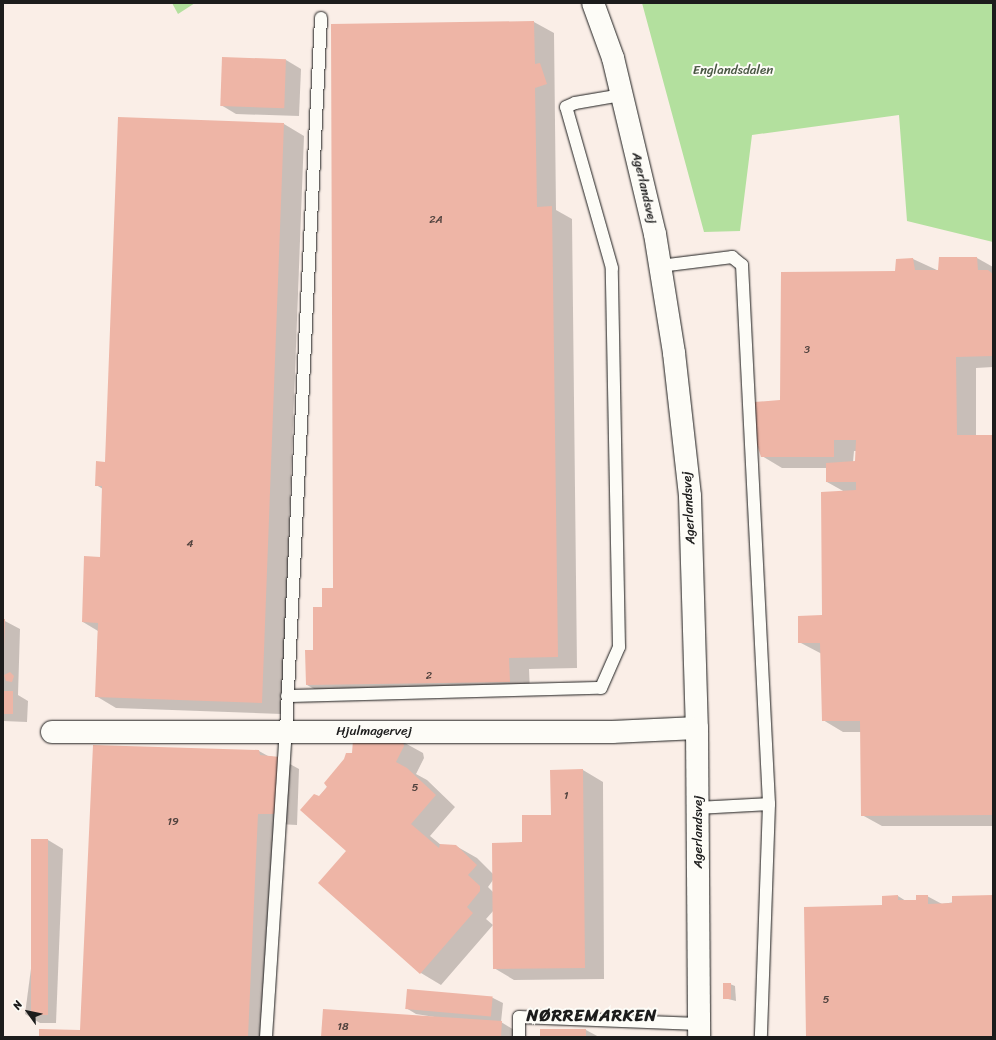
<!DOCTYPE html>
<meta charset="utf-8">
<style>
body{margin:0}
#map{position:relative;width:996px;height:1040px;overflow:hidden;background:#faeee7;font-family:Sriracha,sans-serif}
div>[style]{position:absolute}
.green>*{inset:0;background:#b3e09e}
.shadow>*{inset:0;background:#0003}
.building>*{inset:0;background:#eeb5a6;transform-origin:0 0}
.roads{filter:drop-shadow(0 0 1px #1c1c1c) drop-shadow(0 0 1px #1c1c1c)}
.lane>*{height:12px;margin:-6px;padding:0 6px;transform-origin:6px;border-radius:6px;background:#fdfcf7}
.street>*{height:22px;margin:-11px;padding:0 11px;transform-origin:11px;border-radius:11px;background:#fdfcf7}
.secondary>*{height:22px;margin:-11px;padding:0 11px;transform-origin:11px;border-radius:11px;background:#fdfcf7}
span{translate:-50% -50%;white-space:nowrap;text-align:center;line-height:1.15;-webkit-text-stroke:4px #fdfcf7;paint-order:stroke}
.number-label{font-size:11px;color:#50423e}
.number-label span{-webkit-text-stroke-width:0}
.park-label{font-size:13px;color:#495743}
.street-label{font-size:13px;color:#1c1c1c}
.district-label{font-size:17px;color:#1c1c1c;font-weight:700;letter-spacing:1px}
.frame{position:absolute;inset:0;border:4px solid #1c1c1c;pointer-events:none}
.north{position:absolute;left:8px;top:992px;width:40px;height:40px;-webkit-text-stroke:3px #fdfcf7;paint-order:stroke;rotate:303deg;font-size:11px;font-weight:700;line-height:16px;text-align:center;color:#1c1c1c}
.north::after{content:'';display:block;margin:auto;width:14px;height:18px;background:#1c1c1c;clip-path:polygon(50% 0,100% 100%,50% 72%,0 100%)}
</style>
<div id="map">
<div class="green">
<div style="clip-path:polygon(172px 3px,195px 3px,178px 14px)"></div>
<div style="clip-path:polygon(642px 3px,993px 3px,993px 242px,907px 221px,899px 115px,752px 135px,740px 231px,704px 232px)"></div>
</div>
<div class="shadow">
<div style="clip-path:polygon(534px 22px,554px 33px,556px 210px,572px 219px,577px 668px,529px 669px,530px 693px,327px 696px,307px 685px,323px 608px,334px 589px)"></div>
<div style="clip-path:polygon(286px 60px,301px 69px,299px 116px,236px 114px,221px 105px)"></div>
<div style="clip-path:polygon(284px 124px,304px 136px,282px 714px,116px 708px,96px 696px,98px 631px,83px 622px,101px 558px,103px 489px,96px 485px)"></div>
<div style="clip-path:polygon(evenodd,940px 258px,977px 258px,993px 267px,993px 367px,976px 368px,976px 436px,993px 436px,993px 826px,882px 826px,862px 815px,861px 732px,843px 732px,823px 720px,822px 654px,799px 642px,823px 616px,845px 492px,827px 482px,827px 468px,782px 468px,762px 456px,781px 401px,896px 272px,913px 259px,939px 271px,940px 258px,854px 451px,857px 451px,856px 462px,853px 462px,854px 451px)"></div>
<div style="clip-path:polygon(3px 620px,20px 629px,18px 695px,28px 701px,27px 722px,3px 721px)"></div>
<div style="clip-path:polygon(evenodd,403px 742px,423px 753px,424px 758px,416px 774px,427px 780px,455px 807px,430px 836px,441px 845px,456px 846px,477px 858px,493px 874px,552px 816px,551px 771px,583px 770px,603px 782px,604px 979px,514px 980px,494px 968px,494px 910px,486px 919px,493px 925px,441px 985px,421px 973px,319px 883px,347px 851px,319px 797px,353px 754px,403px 742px,493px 880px,493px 892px,488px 887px,493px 880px)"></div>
<div style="clip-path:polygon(259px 751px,268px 756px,279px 758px,299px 769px,297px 825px,278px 824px,268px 1037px,40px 1037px,81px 1031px)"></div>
<div style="clip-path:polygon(48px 840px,63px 849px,56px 1023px,40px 1023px,25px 1014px)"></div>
<div style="clip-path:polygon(898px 896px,906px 901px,917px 901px,927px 896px,942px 904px,993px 896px,993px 1037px,807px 1037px,883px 906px,883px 897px)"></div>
<div style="clip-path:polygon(730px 984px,735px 986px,736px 1001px,724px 998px)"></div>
<div style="clip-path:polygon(493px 998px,503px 1003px,501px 1022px,521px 1034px,521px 1037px,322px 1037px,447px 1019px,416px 1014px,406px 1008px)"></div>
<div style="clip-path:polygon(586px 1030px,599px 1037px,541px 1037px)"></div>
</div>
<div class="building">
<div style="clip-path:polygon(534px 21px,535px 64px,540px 63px,547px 84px,535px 88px,537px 207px,552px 206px,558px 657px,509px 658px,510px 682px,306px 685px,305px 650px,313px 650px,313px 607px,322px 607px,322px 588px,333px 588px,331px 24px)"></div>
<div style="left:222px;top:57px;width:64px;height:49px;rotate:2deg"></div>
<div style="clip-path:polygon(118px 117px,284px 123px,262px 703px,95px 697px,98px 623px,82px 622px,84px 556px,100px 557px,102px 486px,95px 486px,96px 461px,105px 462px)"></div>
<div style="clip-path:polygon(939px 257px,977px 257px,978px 270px,988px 270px,993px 274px,993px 356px,956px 357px,957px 435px,993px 435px,993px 815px,861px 816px,860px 721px,822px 721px,820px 643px,798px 643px,798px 616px,822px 615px,821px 492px,856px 490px,856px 482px,826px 482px,826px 463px,855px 461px,856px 440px,834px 440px,834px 457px,761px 457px,755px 438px,754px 402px,780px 400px,781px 272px,895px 271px,896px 259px,913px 258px,915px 270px,938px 270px)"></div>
<div style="clip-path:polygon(3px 619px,5px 619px,4px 647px,3px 647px)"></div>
<div style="clip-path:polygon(10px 672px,14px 676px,12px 682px,6px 681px,4px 675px)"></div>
<div style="left:3px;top:691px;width:10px;height:23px"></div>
<div style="clip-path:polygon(353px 740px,403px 741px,404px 746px,396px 762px,407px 768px,436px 795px,411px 824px,439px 848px,440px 844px,456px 845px,477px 865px,468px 875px,480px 886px,480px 891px,467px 907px,473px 913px,420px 974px,318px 883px,346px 851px,300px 810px,314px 794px,319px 796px,327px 787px,324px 783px,344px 759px,346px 753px,352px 753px)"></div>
<div style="clip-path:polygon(93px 745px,259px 750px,260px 755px,280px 757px,277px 814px,258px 814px,248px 1037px,39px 1037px,39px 1029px,80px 1030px)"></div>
<div style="clip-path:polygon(583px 769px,585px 968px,493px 969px,492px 843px,522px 842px,522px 815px,551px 815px,550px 770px)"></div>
<div style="left:31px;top:839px;width:17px;height:176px"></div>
<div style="clip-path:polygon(898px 895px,898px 900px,916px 900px,916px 895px,928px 895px,928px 904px,952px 903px,952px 896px,993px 895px,993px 1037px,806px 1037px,804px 907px,882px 905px,882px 896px)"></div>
<div style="left:723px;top:983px;width:8px;height:16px"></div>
<div style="left:407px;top:989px;width:86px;height:20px;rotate:5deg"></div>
<div style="clip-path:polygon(323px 1009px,502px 1021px,501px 1037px,321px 1037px)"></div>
<div style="left:540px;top:1029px;width:46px;height:8px"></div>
</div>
<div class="roads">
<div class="lane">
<div style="left:660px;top:266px;width:73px;rotate:-7.1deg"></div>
<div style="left:732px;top:257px;width:13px;rotate:39deg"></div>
<div style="left:742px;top:265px;width:540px;rotate:87.13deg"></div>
<div style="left:769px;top:804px;width:233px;rotate:92deg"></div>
<div style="left:287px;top:696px;width:314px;rotate:-1.5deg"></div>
<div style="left:601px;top:688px;width:45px;rotate:-66.3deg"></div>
<div style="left:619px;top:647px;width:379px;rotate:-91.1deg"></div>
<div style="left:612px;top:268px;width:167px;rotate:-105.9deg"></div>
<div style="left:566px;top:107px;width:10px;rotate:-24deg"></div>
<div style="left:575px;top:103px;width:48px;rotate:-9.7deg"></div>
<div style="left:698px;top:808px;width:71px;rotate:-3.2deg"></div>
<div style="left:266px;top:1037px;width:307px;rotate:-86.3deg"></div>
<div style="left:286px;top:731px;width:714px;rotate:-87.19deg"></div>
<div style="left:519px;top:1037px;width:20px;rotate:-90deg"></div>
<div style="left:519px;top:1017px;width:180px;rotate:2.2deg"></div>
</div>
<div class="street">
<div style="left:52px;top:732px;width:560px"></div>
<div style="left:612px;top:732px;width:85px;rotate:-2.7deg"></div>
</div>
<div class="secondary">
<div style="left:593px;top:3px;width:59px;rotate:70deg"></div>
<div style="left:613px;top:58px;width:181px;rotate:76.6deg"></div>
<div style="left:655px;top:234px;width:121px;rotate:80.9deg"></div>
<div style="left:674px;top:353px;width:144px;rotate:83.6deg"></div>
<div style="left:690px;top:496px;width:232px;rotate:88.3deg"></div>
<div style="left:697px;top:728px;width:309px;rotate:89.6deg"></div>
</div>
</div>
<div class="number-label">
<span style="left:436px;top:220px">2A</span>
<span style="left:807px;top:350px">3</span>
<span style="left:190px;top:544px">4</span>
<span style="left:429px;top:676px">2</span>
<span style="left:415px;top:788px">5</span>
<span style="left:566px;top:796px">1</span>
<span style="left:173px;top:822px">19</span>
<span style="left:826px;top:1000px">5</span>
<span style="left:343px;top:1027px">18</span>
</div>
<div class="park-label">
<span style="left:733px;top:70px">Englandsdalen</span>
</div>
<div class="street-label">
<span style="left:644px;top:188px;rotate:77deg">Agerlandsvej</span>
<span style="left:689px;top:508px;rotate:-93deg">Agerlandsvej</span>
<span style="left:374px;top:731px">Hjulmagervej</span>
<span style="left:698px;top:832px;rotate:-90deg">Agerlandsvej</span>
</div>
<div class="district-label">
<span style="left:592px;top:1016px">NØRREMARKEN</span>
</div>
<div class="frame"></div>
<div class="north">N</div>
</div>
